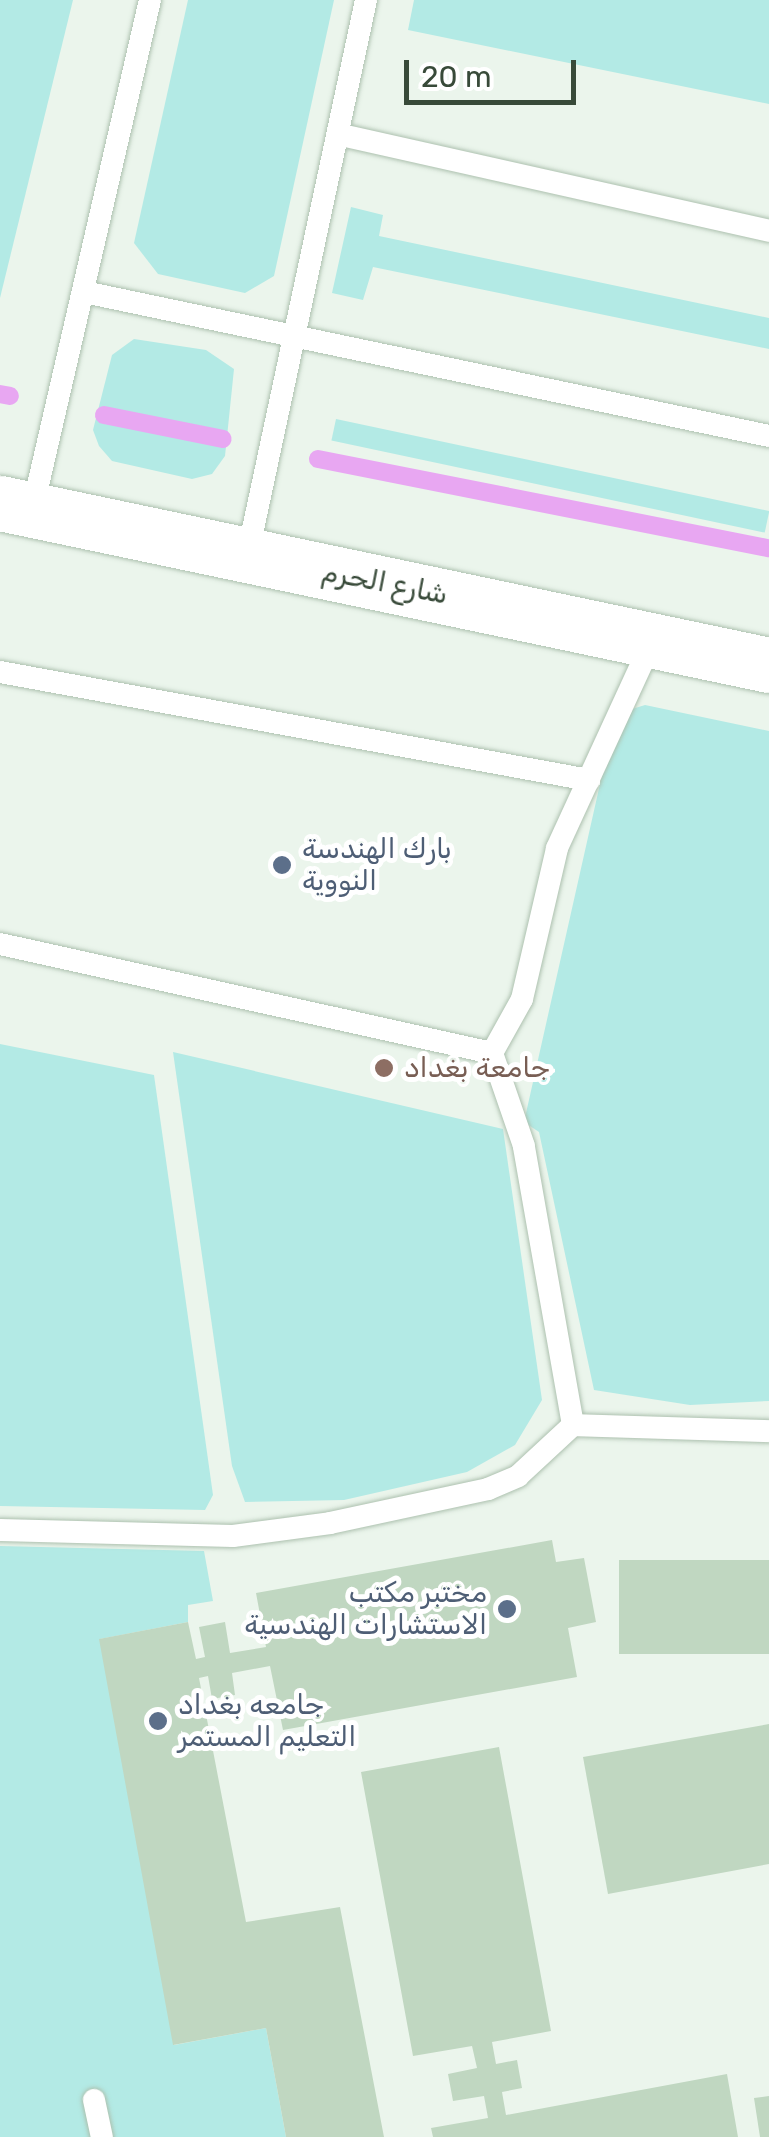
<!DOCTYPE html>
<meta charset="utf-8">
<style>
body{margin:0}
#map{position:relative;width:769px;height:2137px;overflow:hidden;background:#ebf5ec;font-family:Rubik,Vazirmatn,sans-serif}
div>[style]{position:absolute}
.green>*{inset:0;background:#b3eae5;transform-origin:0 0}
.stream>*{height:18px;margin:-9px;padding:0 9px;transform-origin:9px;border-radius:9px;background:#e8a7f2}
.building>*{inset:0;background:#c0d7c1;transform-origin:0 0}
.roads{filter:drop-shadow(0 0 2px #adc1af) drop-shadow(0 0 2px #adc1af)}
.service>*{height:22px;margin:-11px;padding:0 11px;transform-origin:11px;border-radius:11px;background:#fff}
.tertiary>*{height:55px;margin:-27.5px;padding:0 27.5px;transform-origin:27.5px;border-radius:27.5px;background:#fff}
.dots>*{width:28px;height:28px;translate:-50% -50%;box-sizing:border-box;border:5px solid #fff;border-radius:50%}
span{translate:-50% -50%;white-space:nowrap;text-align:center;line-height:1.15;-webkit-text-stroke:10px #fff;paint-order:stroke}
.street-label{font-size:28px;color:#384a39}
.service-label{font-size:28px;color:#4e5e75}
.left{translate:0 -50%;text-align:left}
.right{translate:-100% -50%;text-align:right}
.education-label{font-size:28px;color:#785e54}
.scale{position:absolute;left:404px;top:60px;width:172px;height:45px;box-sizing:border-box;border:5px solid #384a39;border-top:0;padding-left:12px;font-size:30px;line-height:35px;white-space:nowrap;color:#384a39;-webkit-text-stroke:8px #fff;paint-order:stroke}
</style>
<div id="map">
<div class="green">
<div style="clip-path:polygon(0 0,73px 0,0 298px)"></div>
<div style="clip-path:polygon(188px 0,334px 0,274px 276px,245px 293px,158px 274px,134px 243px)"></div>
<div style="clip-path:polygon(414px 0,769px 0,769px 104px,408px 30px)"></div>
<div style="clip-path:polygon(351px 207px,383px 215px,379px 236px,769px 318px,769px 349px,373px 267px,363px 300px,332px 293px)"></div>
<div style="clip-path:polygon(134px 339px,206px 350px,234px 369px,225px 456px,212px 474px,192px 479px,112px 461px,99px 446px,93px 430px,112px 355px)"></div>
<div style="left:336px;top:419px;width:443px;height:22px;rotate:12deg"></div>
<div style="clip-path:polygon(645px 705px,769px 731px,769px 1401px,690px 1405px,594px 1390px,539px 1132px,524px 1122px,611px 735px,629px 710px)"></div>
<div style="clip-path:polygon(0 1044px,154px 1075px,213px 1495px,205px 1510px,0 1506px)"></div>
<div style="clip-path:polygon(173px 1052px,503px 1129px,542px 1400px,515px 1445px,467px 1472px,344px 1500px,245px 1502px,232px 1466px)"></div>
<div style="clip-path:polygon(0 1546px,204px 1551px,213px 1601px,188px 1605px,188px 1622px,100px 1639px,174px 2045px,266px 2028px,286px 2137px,0 2137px)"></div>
</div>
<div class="stream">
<div style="left:0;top:394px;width:10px;rotate:11deg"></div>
<div style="left:104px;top:415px;width:121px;rotate:11.4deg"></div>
<div style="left:318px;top:459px;width:460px;rotate:11.2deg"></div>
</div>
<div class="building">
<div style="clip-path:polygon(552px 1540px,556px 1562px,584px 1558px,596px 1622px,568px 1628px,577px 1677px,283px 1730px,270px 1666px,232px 1673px,235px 1695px,212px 1699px,208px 1676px,199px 1678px,246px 1922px,340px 1907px,384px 2137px,286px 2137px,266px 2028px,173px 2045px,99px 1639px,188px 1622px,196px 1659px,205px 1657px,199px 1627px,225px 1622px,230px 1653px,266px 1647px,256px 1593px)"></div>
<div style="left:769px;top:1560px;width:94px;height:150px;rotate:90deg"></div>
<div style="clip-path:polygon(769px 1724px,769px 1864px,608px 1894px,583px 1757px)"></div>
<div style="clip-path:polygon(499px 1747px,551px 2031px,492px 2042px,496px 2064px,517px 2060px,522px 2088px,502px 2092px,506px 2115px,727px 2074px,738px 2137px,433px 2137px,431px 2128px,488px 2118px,484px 2096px,453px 2101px,448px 2074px,477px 2068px,472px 2046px,413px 2056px,361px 1772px)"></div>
<div style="clip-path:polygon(769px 2096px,769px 2137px,760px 2137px,754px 2098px)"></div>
</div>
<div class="roads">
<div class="service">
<div style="left:341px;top:135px;width:439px;rotate:12.6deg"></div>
<div style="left:84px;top:292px;width:700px;rotate:11.87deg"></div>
<div style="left:32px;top:511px;width:524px;rotate:-77deg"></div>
<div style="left:247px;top:557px;width:570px;rotate:-77.94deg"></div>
<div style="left:0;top:672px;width:599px;rotate:10.39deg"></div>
<div style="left:0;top:944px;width:504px;rotate:12.49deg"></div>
<div style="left:573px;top:1425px;width:196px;rotate:1.8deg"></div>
<div style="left:0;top:1530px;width:233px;rotate:1.5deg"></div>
<div style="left:233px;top:1536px;width:98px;rotate:-7.6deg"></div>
<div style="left:330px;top:1523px;width:162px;rotate:-12.1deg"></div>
<div style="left:488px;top:1489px;width:33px;rotate:-23deg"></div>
<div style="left:518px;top:1476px;width:75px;rotate:-42.8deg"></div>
<div style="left:573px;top:1425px;width:283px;rotate:-100deg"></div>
<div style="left:524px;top:1146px;width:98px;rotate:-109deg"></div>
<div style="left:492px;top:1053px;width:62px;rotate:-60.9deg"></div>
<div style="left:522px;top:999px;width:155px;rotate:-76.9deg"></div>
<div style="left:557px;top:848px;width:228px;rotate:-65.3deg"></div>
<div style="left:94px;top:2100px;width:38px;rotate:78deg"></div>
</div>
<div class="tertiary">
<div style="left:0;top:503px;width:786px;rotate:11.9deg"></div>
</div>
</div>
<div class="dots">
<div style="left:282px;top:865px;background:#5c6f8a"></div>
<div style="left:384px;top:1068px;background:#8d6e63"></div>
<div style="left:507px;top:1609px;background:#5c6f8a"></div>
<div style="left:158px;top:1721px;background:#5c6f8a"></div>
</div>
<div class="street-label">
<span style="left:385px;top:583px;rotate:11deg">شارع الحرم</span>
</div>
<div class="service-label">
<span class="left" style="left:302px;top:865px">بارك الهندسة<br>النووية</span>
<span class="right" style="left:487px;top:1609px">مختبر مكتب<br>الاستشارات الهندسية</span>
<span class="left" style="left:178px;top:1721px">جامعه بغداد<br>التعليم المستمر</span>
</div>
<div class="education-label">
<span class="left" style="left:404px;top:1068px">جامعة بغداد</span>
</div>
<div class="scale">20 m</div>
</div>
